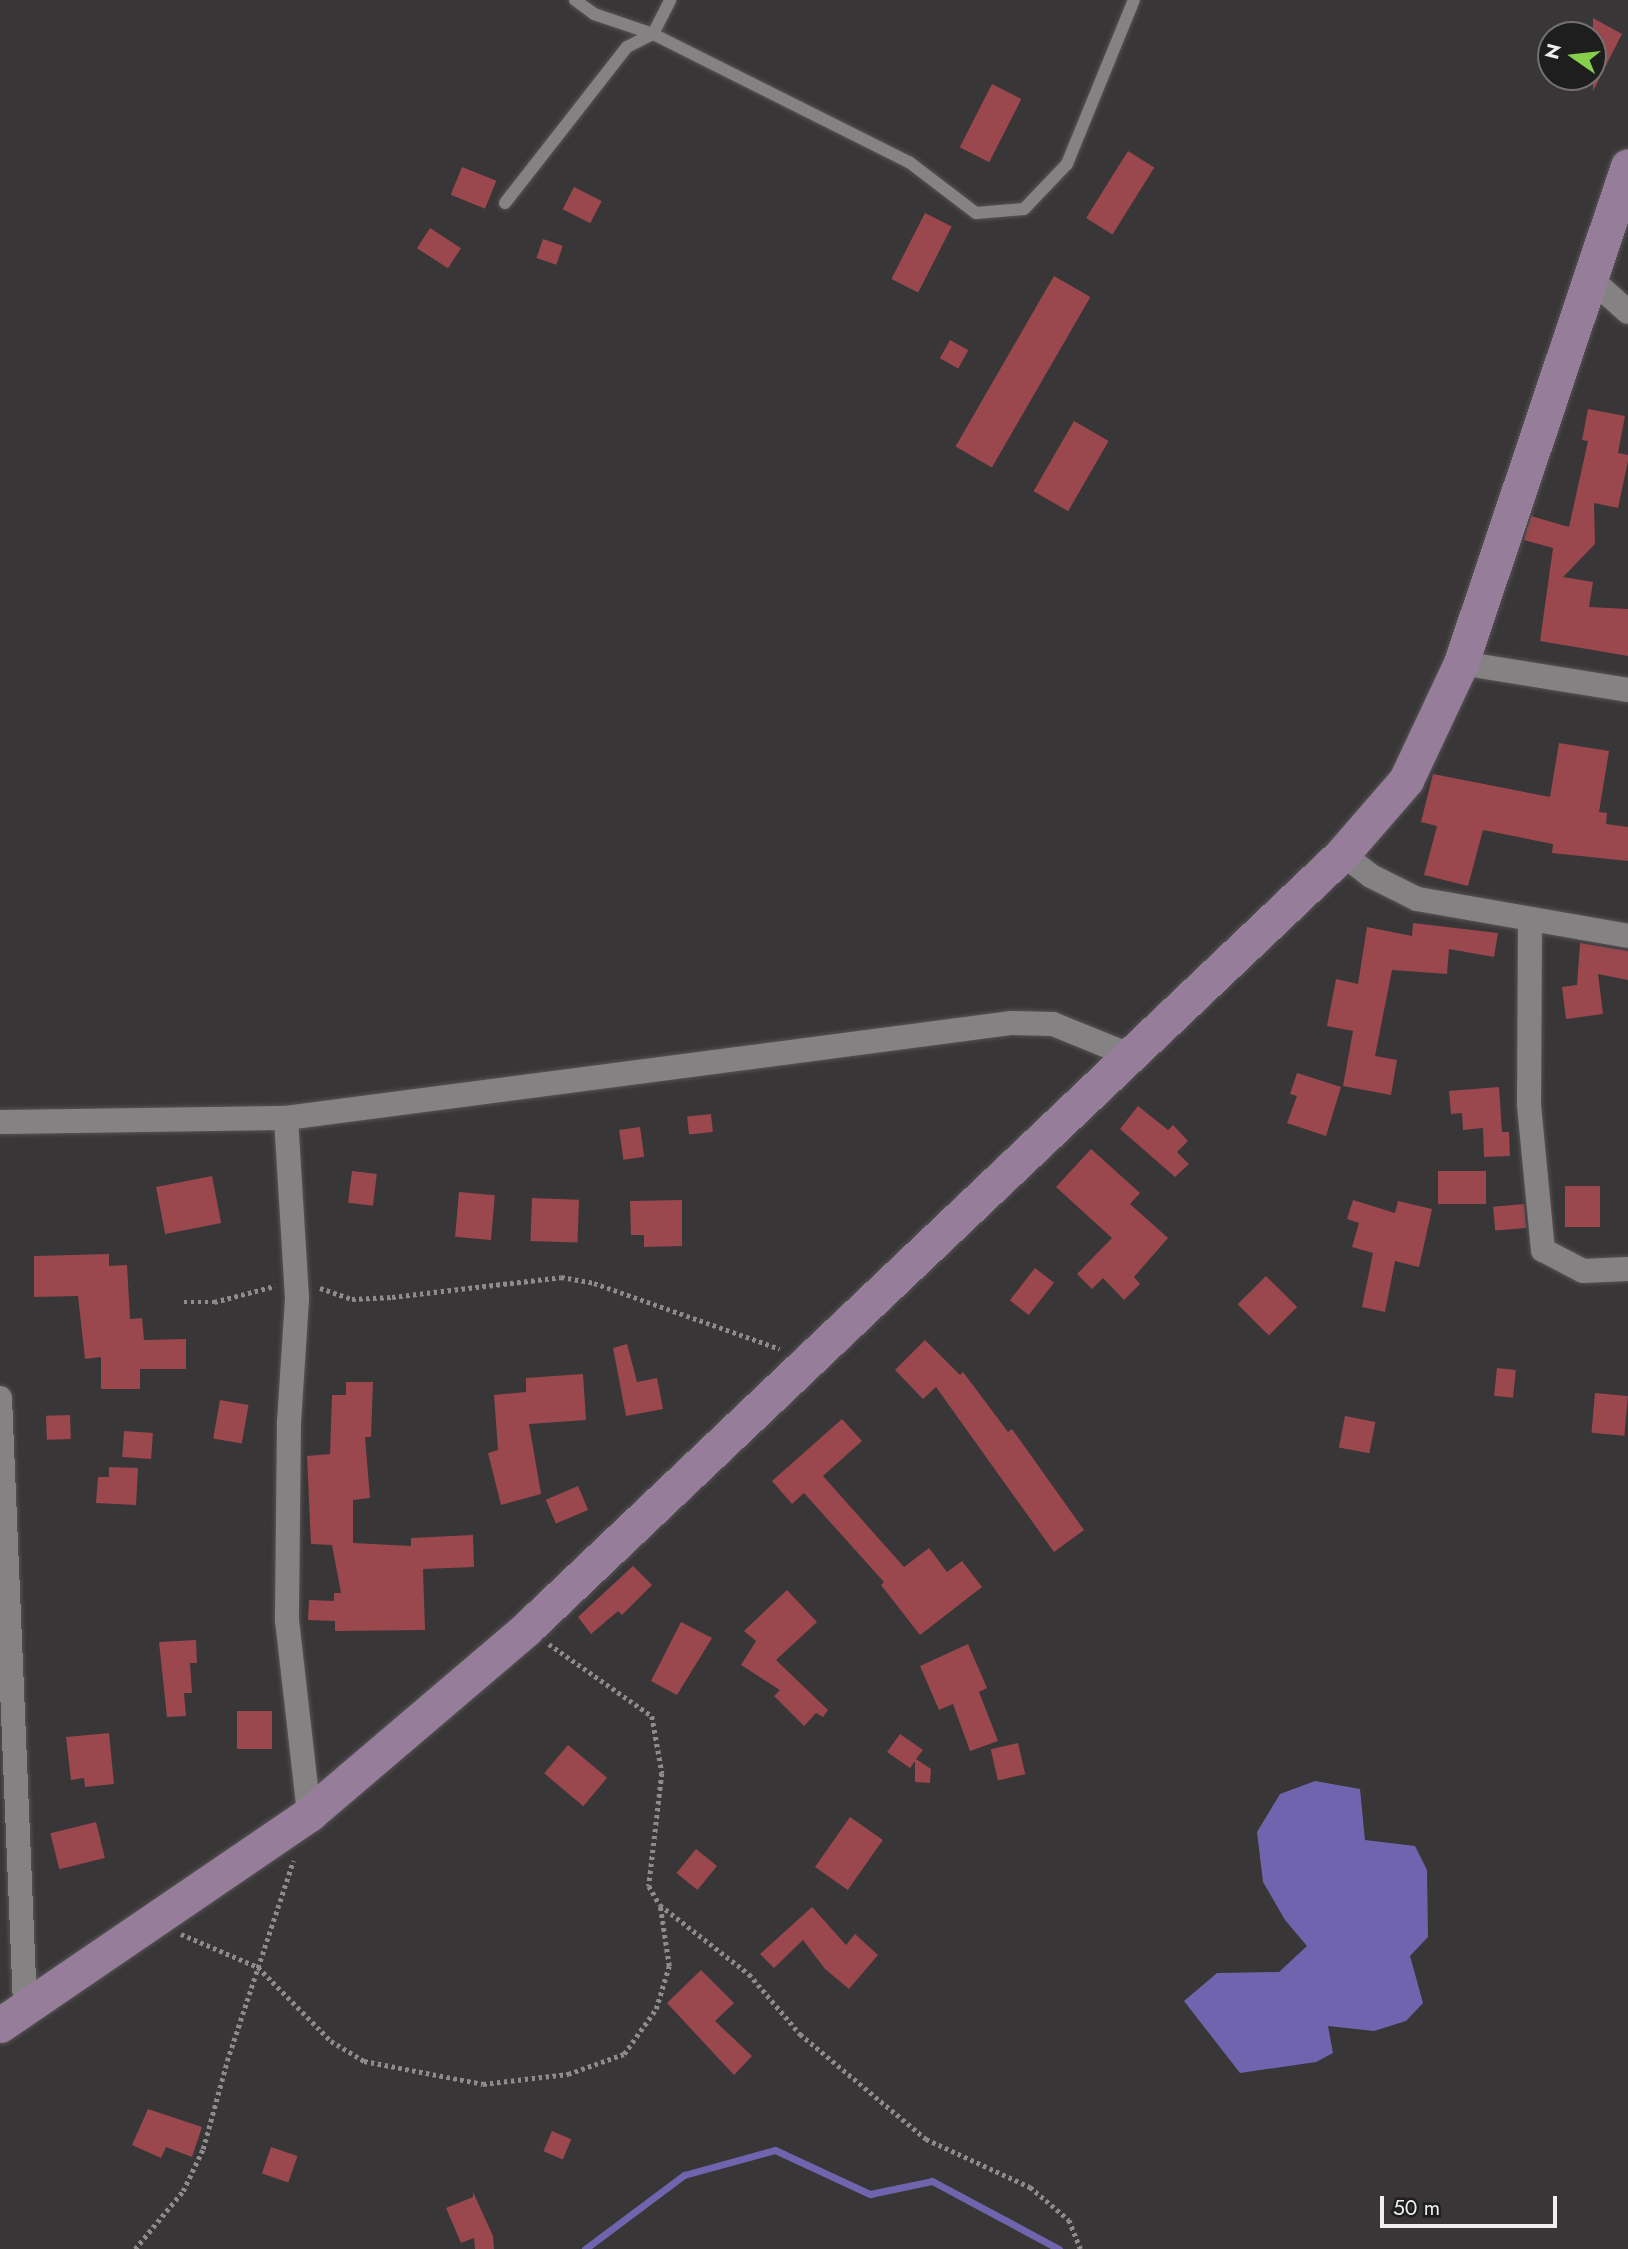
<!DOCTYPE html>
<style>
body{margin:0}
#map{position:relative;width:1628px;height:2249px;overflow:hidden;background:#393637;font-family:Jost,sans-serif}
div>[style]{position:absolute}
.water>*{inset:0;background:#7064ae}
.stream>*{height:7px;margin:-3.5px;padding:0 3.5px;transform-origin:3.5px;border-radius:3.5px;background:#7064ae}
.building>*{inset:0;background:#9b474e;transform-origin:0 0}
.path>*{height:4.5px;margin-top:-2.25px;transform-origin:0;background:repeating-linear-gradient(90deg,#8e8b8c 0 3.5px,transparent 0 7px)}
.roads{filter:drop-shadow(0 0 2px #565354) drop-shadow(0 0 2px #565354)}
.lane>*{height:12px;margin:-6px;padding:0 6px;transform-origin:6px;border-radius:6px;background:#858283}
.street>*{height:24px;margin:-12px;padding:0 12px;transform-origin:12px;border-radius:12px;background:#858283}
.secondary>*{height:35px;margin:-17.5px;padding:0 17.5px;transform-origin:17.5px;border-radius:17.5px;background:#967e9b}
span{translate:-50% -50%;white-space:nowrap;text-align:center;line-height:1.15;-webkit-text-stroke:7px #1f1e1e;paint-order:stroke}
.north{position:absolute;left:1537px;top:21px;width:70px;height:70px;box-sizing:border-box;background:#1f1e1e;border:2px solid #737172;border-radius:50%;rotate:284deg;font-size:19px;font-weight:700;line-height:28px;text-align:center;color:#f0eeef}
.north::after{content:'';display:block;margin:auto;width:24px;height:32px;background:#86cf4c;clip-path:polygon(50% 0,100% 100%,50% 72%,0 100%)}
.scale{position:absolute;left:1380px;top:2196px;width:177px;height:32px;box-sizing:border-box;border:4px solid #f0eeef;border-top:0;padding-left:9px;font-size:21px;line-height:24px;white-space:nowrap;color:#f0eeef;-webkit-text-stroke:5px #1f1e1e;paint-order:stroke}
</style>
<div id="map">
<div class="water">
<div style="clip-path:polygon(1315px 1781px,1360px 1789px,1365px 1840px,1415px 1846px,1427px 1870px,1428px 1937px,1410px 1956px,1423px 2003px,1406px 2021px,1374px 2031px,1328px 2026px,1333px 2053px,1316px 2062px,1240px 2073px,1184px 2001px,1217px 1973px,1279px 1972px,1307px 1946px,1285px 1920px,1263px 1882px,1257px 1832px,1280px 1794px)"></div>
</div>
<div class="stream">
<div style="left:585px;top:2249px;width:124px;rotate:-36.8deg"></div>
<div style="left:684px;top:2175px;width:94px;rotate:-15.4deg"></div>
<div style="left:775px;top:2150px;width:105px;rotate:24.9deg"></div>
<div style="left:870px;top:2194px;width:63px;rotate:-11.8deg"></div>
<div style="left:932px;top:2181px;width:144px;rotate:28.2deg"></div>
</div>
<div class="building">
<div style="clip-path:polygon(1593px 18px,1622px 34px,1593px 91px)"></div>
<div style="left:992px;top:84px;width:33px;height:71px;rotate:27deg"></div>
<div style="left:1128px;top:151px;width:31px;height:79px;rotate:32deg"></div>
<div style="left:462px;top:167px;width:37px;height:30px;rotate:22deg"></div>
<div style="left:574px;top:187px;width:31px;height:25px;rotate:27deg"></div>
<div style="left:925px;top:213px;width:30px;height:74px;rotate:27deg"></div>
<div style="left:430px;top:228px;width:37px;height:24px;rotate:33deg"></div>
<div style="left:543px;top:239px;width:21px;height:20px;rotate:19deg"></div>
<div style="left:1054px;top:276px;width:42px;height:197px;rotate:30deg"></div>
<div style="left:950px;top:340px;width:21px;height:21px;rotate:29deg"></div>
<div style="clip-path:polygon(1588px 409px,1625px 416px,1618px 453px,1628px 455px,1628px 461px,1618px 508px,1594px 503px,1595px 544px,1563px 577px,1593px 582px,1589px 607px,1628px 609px,1628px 656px,1540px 641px,1553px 548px,1524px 540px,1531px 516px,1569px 527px,1588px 441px,1582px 440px)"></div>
<div style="left:1074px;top:421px;width:40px;height:81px;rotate:30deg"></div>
<div style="clip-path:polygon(1559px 743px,1609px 751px,1599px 812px,1607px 813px,1606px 824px,1628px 827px,1628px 861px,1552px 853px,1553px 844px,1483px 830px,1468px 886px,1424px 875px,1437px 826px,1421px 822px,1433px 774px,1550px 797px)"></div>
<div style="clip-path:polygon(1413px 923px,1498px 933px,1494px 957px,1449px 949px,1447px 974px,1392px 970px,1375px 1056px,1397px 1060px,1391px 1095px,1343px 1086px,1353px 1031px,1327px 1026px,1336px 979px,1358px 984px,1367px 927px,1412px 936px)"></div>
<div style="clip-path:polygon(1580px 943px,1628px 951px,1628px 980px,1598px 974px,1603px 1014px,1566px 1019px,1562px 987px,1577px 985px)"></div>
<div style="clip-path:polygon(1297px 1073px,1341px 1087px,1326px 1136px,1287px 1123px,1297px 1096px,1290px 1094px)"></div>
<div style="clip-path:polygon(1499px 1087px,1502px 1132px,1509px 1132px,1510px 1156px,1484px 1157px,1483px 1128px,1463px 1130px,1462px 1113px,1451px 1114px,1449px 1091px)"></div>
<div style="clip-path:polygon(1138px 1106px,1168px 1130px,1173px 1125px,1188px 1141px,1177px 1152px,1189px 1164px,1175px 1177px,1120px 1129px)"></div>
<div style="left:711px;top:1114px;width:18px;height:24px;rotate:84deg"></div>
<div style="left:640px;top:1127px;width:30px;height:21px;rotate:82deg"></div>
<div style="clip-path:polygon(1091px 1149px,1140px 1193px,1130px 1204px,1168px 1238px,1134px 1277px,1140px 1284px,1124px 1300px,1103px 1278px,1092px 1289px,1077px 1274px,1112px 1238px,1056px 1187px)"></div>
<div style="left:352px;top:1171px;width:25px;height:32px;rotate:7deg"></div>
<div style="left:1438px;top:1171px;width:48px;height:33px"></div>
<div style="left:212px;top:1176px;width:48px;height:57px;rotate:79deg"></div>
<div style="left:1565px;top:1186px;width:35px;height:41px"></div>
<div style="left:459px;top:1192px;width:36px;height:45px;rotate:5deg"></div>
<div style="left:532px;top:1198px;width:47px;height:43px;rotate:2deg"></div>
<div style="clip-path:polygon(682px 1200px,682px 1246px,644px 1247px,644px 1235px,631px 1235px,630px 1201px)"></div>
<div style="clip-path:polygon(1353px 1200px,1395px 1213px,1398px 1201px,1432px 1209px,1419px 1267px,1395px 1261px,1385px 1312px,1362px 1307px,1373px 1253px,1352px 1247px,1359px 1223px,1347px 1219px)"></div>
<div style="left:1524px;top:1204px;width:24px;height:31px;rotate:85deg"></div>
<div style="clip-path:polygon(109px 1254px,109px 1266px,127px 1265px,130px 1319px,142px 1318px,144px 1340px,186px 1339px,186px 1369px,140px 1369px,140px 1389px,101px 1389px,101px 1357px,85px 1359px,78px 1296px,34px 1297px,34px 1256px)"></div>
<div style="left:1035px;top:1268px;width:24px;height:41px;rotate:38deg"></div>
<div style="left:1266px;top:1276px;width:44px;height:40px;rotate:45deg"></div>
<div style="clip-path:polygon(925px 1340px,960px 1375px,963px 1372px,1008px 1432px,1012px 1429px,1084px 1530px,1054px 1552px,936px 1387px,923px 1399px,895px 1370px)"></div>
<div style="clip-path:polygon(627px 1344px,637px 1382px,657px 1378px,663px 1409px,626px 1416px,613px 1348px)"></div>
<div style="left:1497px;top:1368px;width:19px;height:28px;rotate:6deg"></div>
<div style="clip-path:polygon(583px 1374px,586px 1420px,529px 1424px,541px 1494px,501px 1505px,488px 1453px,498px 1450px,494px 1395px,526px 1392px,526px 1378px)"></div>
<div style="clip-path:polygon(346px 1382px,373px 1382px,371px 1437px,365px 1437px,370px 1498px,353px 1500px,353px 1543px,411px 1546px,411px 1538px,473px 1535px,474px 1567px,423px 1569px,425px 1630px,335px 1631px,335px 1621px,308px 1620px,309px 1600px,334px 1601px,334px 1593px,341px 1593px,332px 1545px,311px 1544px,307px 1456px,330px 1454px,332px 1395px,346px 1395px)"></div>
<div style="left:1595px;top:1393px;width:33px;height:40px;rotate:5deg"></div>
<div style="left:220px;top:1400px;width:29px;height:39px;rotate:10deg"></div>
<div style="left:70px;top:1415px;width:24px;height:24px;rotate:88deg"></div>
<div style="left:1345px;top:1416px;width:31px;height:32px;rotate:11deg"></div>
<div style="clip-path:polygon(842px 1419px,862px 1441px,823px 1476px,904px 1567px,929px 1548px,947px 1572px,962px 1561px,982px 1587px,920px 1635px,881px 1585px,884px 1582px,804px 1493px,792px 1504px,772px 1481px)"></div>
<div style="left:124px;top:1431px;width:29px;height:26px;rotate:4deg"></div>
<div style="clip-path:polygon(109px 1467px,138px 1468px,136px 1505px,96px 1503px,98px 1477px,109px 1477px)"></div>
<div style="left:578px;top:1486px;width:26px;height:35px;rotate:67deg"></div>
<div style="clip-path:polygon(633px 1566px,652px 1585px,622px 1615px,618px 1611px,591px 1634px,578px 1617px)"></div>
<div style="clip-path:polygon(787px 1590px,817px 1622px,776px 1660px,828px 1710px,823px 1717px,816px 1713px,804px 1726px,774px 1696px,780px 1690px,741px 1665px,756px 1641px,744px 1631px)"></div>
<div style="clip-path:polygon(681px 1622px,712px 1638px,677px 1695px,651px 1681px)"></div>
<div style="clip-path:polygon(196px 1640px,197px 1663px,190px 1663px,192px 1693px,184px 1693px,186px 1716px,167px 1717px,159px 1642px)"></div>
<div style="clip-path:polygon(968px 1644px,987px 1688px,979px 1692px,998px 1741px,970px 1751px,953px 1704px,939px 1710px,920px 1666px)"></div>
<div style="left:237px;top:1711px;width:35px;height:38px"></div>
<div style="clip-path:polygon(109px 1733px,114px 1784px,85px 1787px,84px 1778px,71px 1780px,66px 1737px)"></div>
<div style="clip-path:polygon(900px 1734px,923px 1750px,916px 1759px,931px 1769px,930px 1783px,915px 1782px,915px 1761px,910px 1768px,887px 1752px)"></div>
<div style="left:1018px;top:1743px;width:32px;height:28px;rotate:77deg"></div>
<div style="left:568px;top:1745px;width:51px;height:37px;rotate:40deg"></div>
<div style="left:850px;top:1817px;width:40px;height:61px;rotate:35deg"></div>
<div style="left:96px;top:1822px;width:37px;height:47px;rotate:76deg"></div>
<div style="left:696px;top:1849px;width:27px;height:31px;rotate:39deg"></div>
<div style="clip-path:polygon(812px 1907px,846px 1945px,855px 1934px,878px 1955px,849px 1989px,825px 1969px,803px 1940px,774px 1968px,760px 1954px)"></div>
<div style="clip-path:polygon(701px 1970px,734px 2003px,715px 2021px,752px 2056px,734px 2075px,667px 2003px)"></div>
<div style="clip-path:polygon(148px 2109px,202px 2127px,192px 2157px,166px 2147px,161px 2158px,132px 2145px)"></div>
<div style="left:552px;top:2131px;width:21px;height:22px;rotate:23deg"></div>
<div style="left:271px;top:2147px;width:28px;height:28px;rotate:19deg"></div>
<div style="clip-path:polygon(473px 2192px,493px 2236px,494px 2249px,475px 2249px,474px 2238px,461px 2243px,446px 2208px,473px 2197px)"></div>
</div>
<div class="path">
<div style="left:320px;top:1288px;width:34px;rotate:19deg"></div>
<div style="left:352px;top:1299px;width:40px;rotate:-2.9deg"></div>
<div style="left:392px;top:1297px;width:170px;rotate:-6.7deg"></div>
<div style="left:561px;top:1277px;width:34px;rotate:10deg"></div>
<div style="left:594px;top:1283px;width:197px;rotate:19.5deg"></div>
<div style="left:184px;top:1302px;width:30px"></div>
<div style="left:214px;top:1302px;width:63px;rotate:-14.7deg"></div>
<div style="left:549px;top:1644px;width:126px;rotate:35deg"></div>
<div style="left:652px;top:1716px;width:58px;rotate:80deg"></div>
<div style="left:662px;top:1773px;width:114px;rotate:96.6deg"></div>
<div style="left:649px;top:1886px;width:22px;rotate:60deg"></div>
<div style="left:660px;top:1905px;width:113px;rotate:37.8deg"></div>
<div style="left:749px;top:1974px;width:79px;rotate:49.6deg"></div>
<div style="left:800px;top:2034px;width:164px;rotate:39.8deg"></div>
<div style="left:926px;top:2139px;width:115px;rotate:24.8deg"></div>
<div style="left:1030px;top:2187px;width:51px;rotate:40.2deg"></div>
<div style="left:1069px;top:2220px;width:31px;rotate:68deg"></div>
<div style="left:181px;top:1934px;width:84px;rotate:23.2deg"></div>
<div style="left:258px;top:1967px;width:104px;rotate:45.4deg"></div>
<div style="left:331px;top:2041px;width:39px;rotate:31deg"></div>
<div style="left:364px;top:2061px;width:121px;rotate:10.9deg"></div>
<div style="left:483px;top:2084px;width:86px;rotate:-6.7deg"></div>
<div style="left:568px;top:2074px;width:59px;rotate:-19.7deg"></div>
<div style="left:624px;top:2054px;width:55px;rotate:-54.6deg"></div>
<div style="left:656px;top:2009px;width:45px;rotate:-73.2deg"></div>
<div style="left:669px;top:1966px;width:61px;rotate:-98.5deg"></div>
<div style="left:135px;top:2249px;width:75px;rotate:-50.4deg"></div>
<div style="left:183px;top:2191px;width:47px;rotate:-64.5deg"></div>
<div style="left:203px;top:2149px;width:91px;rotate:-74.7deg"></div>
<div style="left:227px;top:2061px;width:211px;rotate:-71.7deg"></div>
</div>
<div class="roads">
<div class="lane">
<div style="left:575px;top:0;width:24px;rotate:36deg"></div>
<div style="left:594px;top:14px;width:62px;rotate:18.7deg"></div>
<div style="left:653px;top:34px;width:286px;rotate:26.6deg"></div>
<div style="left:909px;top:162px;width:84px;rotate:37.3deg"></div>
<div style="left:976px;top:213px;width:48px;rotate:-4.8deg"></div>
<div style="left:1024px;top:209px;width:62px;rotate:-46.3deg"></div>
<div style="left:1067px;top:164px;width:177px;rotate:-67.8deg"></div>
<div style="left:505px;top:203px;width:198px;rotate:-52deg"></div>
<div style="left:627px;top:47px;width:29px;rotate:-27deg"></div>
<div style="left:653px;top:34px;width:38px;rotate:-63deg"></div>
</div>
<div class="street">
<div style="left:1592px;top:280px;width:48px;rotate:41.6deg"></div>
<div style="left:1461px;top:663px;width:169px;rotate:9.2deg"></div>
<div style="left:1342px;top:854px;width:36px;rotate:37deg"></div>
<div style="left:1371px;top:876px;width:51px;rotate:26.6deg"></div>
<div style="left:1417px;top:899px;width:214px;rotate:9.9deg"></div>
<div style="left:1530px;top:920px;width:185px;rotate:90.3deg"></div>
<div style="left:1529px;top:1105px;width:146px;rotate:84.5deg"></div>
<div style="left:1543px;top:1250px;width:45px;rotate:27.7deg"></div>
<div style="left:1583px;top:1271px;width:45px;rotate:-2.5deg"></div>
<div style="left:286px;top:1118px;width:181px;rotate:86.5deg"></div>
<div style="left:297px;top:1299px;width:123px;rotate:93.7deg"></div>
<div style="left:289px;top:1422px;width:198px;rotate:90.6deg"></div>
<div style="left:287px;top:1620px;width:195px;rotate:83.5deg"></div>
<div style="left:0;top:1122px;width:286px;rotate:-0.8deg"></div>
<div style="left:286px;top:1118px;width:732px;rotate:-7.46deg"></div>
<div style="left:1012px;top:1023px;width:41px;rotate:1.4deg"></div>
<div style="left:1053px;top:1024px;width:82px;rotate:22.2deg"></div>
<div style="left:0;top:1398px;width:608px;rotate:87.64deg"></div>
</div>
<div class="secondary">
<div style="left:0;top:2025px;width:374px;rotate:-34.3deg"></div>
<div style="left:309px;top:1814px;width:285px;rotate:-40.4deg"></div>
<div style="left:526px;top:1629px;width:1125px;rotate:-43.52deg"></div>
<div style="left:1342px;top:854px;width:98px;rotate:-49.1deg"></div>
<div style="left:1406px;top:780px;width:129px;rotate:-64.8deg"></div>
<div style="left:1461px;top:663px;width:524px;rotate:-71.43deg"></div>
</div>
</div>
<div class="north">N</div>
<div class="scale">50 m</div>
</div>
